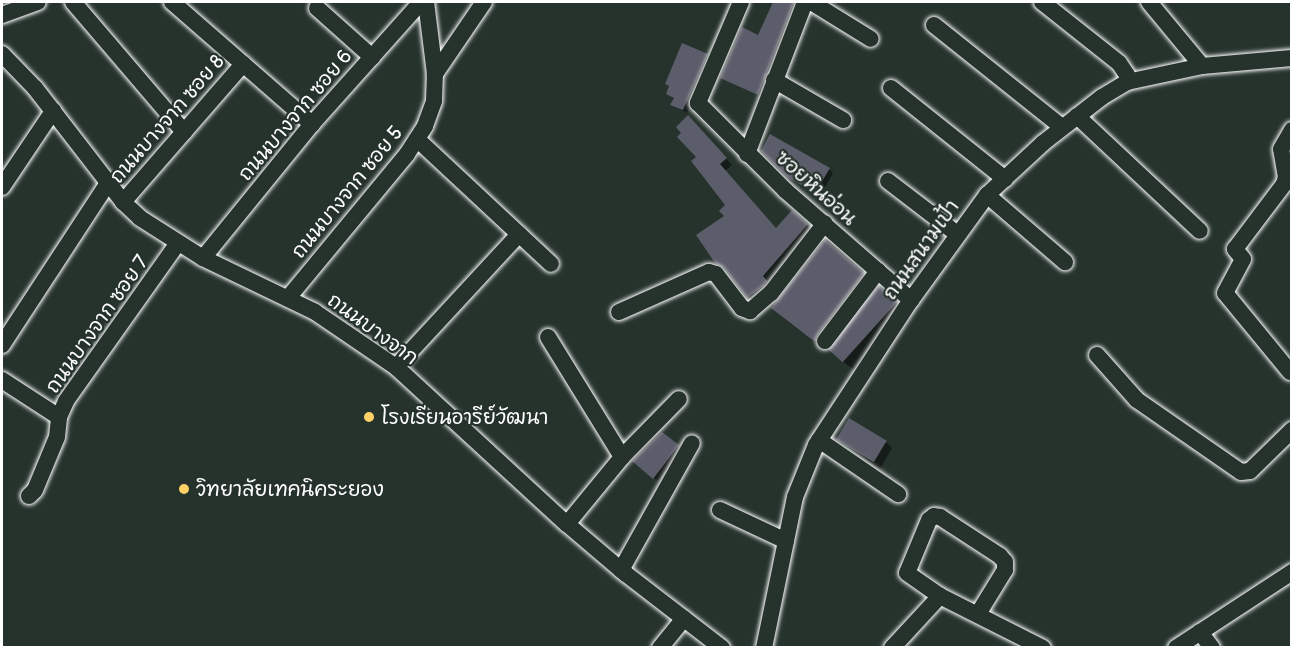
<!DOCTYPE html>
<meta charset="utf-8">
<style>
body{margin:0}
#map{position:relative;width:1293px;height:649px;overflow:hidden;background:#26332d;font-family:Pangolin,"Playpen Sans Thai",sans-serif}
div>[style]{position:absolute}
.shadow>*{inset:0;background:#0007}
.building>*{inset:0;background:#5c5d6a;transform-origin:0 0}
.roads{filter:drop-shadow(0 0 2px #fff) drop-shadow(0 0 2px #fff)}
.minor>*{height:16px;margin:-8px;padding:0 8px;transform-origin:8px;border-radius:8px;background:#26332d}
.dots>*{width:16px;height:16px;translate:-50% -50%;box-sizing:border-box;border:3px solid #26332d;border-radius:50%}
span{translate:-50% -50%;white-space:nowrap;text-align:center;line-height:1.15;-webkit-text-stroke:4.5px #26332d;paint-order:stroke}
.street-label{font-size:20px;color:#fff}
.poi-label{font-size:20px;color:#fff}
.left{translate:0 -50%;text-align:left}
.frame{position:absolute;inset:0;border:3px solid #fff;pointer-events:none}
</style>
<div id="map">
<div class="shadow">
<div style="clip-path:polygon(774px 2px,799px 2px,762px 97px,722px 77px,759px 37px)"></div>
<div style="clip-path:polygon(707px 55px,711px 59px,687px 113px,672px 104px,675px 99px,667px 94px,670px 88px,667px 84px)"></div>
<div style="clip-path:polygon(694px 123px,732px 165px,725px 171px,777px 230px,807px 225px,813px 231px,754px 303px,729px 272px,717px 262px,728px 205px,698px 157px)"></div>
<div style="clip-path:polygon(762px 151px,829px 169px,833px 173px,820px 196px,793px 181px)"></div>
<div style="clip-path:polygon(863px 274px,871px 282px,823px 348px,781px 316px)"></div>
<div style="clip-path:polygon(896px 303px,905px 311px,859px 374px,840px 359px)"></div>
<div style="clip-path:polygon(838px 439px,886px 442px,892px 448px,880px 469px)"></div>
<div style="clip-path:polygon(678px 447px,681px 450px,658px 481px,638px 465px)"></div>
</div>
<div class="building">
<div style="clip-path:polygon(773px 2px,794px 2px,758px 95px,720px 78px,742px 27px,758px 35px)"></div>
<div style="clip-path:polygon(682px 43px,708px 54px,683px 110px,670px 105px,674px 98px,666px 94px,669px 86px,665px 84px)"></div>
<div style="clip-path:polygon(688px 115px,727px 158px,720px 164px,776px 228px,792px 210px,808px 224px,763px 276px,767px 281px,763px 286px,747px 298px,724px 268px,715px 263px,696px 235px,724px 216px,719px 211px,725px 205px,691px 161px,696px 157px,677px 137px,681px 133px,676px 127px)"></div>
<div style="clip-path:polygon(770px 134px,830px 168px,815px 193px,787px 177px,761px 151px)"></div>
<div style="clip-path:polygon(825px 240px,864px 273px,817px 335px,815px 342px,771px 308px)"></div>
<div style="left:879px;top:286px;width:24px;height:81px;rotate:42deg"></div>
<div style="left:849px;top:418px;width:44px;height:25px;rotate:31deg"></div>
<div style="clip-path:polygon(662px 432px,679px 445px,653px 479px,632px 461px)"></div>
</div>
<div class="roads">
<div class="minor">
<div style="left:73px;top:2px;width:171px;rotate:49.5deg"></div>
<div style="left:172px;top:2px;width:186px;rotate:41.1deg"></div>
<div style="left:741px;top:2px;width:110px;rotate:113.1deg"></div>
<div style="left:698px;top:103px;width:124px;rotate:45deg"></div>
<div style="left:786px;top:191px;width:166px;rotate:41.1deg"></div>
<div style="left:811px;top:2px;width:70px;rotate:31.7deg"></div>
<div style="left:1042px;top:2px;width:98px;rotate:38.4deg"></div>
<div style="left:1119px;top:63px;width:14px;rotate:56deg"></div>
<div style="left:1127px;top:75px;width:7px;rotate:90deg"></div>
<div style="left:1149px;top:2px;width:83px;rotate:50.4deg"></div>
<div style="left:317px;top:8px;width:74px;rotate:41.7deg"></div>
<div style="left:2px;top:15px;width:38px;rotate:-20deg"></div>
<div style="left:934px;top:25px;width:164px;rotate:38.6deg"></div>
<div style="left:2px;top:54px;width:47px;rotate:45.9deg"></div>
<div style="left:35px;top:88px;width:144px;rotate:52.3deg"></div>
<div style="left:123px;top:202px;width:23px;rotate:43deg"></div>
<div style="left:140px;top:218px;width:75px;rotate:32.4deg"></div>
<div style="left:203px;top:258px;width:124px;rotate:25.7deg"></div>
<div style="left:315px;top:312px;width:98px;rotate:34.2deg"></div>
<div style="left:396px;top:367px;width:232px;rotate:42.6deg"></div>
<div style="left:567px;top:524px;width:77px;rotate:40.3deg"></div>
<div style="left:626px;top:574px;width:121px;rotate:37.6deg"></div>
<div style="left:435px;top:74px;width:87px;rotate:-55.8deg"></div>
<div style="left:774px;top:80px;width:80px;rotate:30.1deg"></div>
<div style="left:891px;top:88px;width:146px;rotate:38.6deg"></div>
<div style="left:1077px;top:116px;width:168px;rotate:43.1deg"></div>
<div style="left:417px;top:139px;width:183px;rotate:43deg"></div>
<div style="left:747px;top:154px;width:163px;rotate:-69.1deg"></div>
<div style="left:888px;top:181px;width:87px;rotate:37.5deg"></div>
<div style="left:2px;top:187px;width:92px;rotate:-56.1deg"></div>
<div style="left:987px;top:195px;width:103px;rotate:40.7deg"></div>
<div style="left:123px;top:202px;width:183px;rotate:-49deg"></div>
<div style="left:203px;top:258px;width:173px;rotate:-50.9deg"></div>
<div style="left:312px;top:124px;width:164px;rotate:-48.2deg"></div>
<div style="left:288px;top:298px;width:187px;rotate:-50.4deg"></div>
<div style="left:407px;top:154px;width:33px;rotate:-57deg"></div>
<div style="left:425px;top:126px;width:27px;rotate:-70deg"></div>
<div style="left:434px;top:101px;width:27px;rotate:-88deg"></div>
<div style="left:435px;top:74px;width:73px;rotate:-97.1deg"></div>
<div style="left:619px;top:312px;width:98px;rotate:-24deg"></div>
<div style="left:709px;top:272px;width:7px;rotate:16deg"></div>
<div style="left:716px;top:274px;width:43px;rotate:52.6deg"></div>
<div style="left:742px;top:308px;width:9px;rotate:21deg"></div>
<div style="left:750px;top:311px;width:28px;rotate:-41deg"></div>
<div style="left:771px;top:293px;width:88px;rotate:-52.4deg"></div>
<div style="left:548px;top:337px;width:141px;rotate:58.3deg"></div>
<div style="left:825px;top:341px;width:88px;rotate:-52.9deg"></div>
<div style="left:2px;top:345px;width:194px;rotate:-56.8deg"></div>
<div style="left:1097px;top:355px;width:60px;rotate:48.4deg"></div>
<div style="left:1137px;top:400px;width:126px;rotate:34.7deg"></div>
<div style="left:1241px;top:472px;width:9px;rotate:-6deg"></div>
<div style="left:1250px;top:471px;width:59px;rotate:-44.3deg"></div>
<div style="left:396px;top:367px;width:181px;rotate:-47.2deg"></div>
<div style="left:1290px;top:372px;width:102px;rotate:-129.4deg"></div>
<div style="left:1225px;top:293px;width:38px;rotate:-62deg"></div>
<div style="left:1243px;top:259px;width:13px;rotate:-129deg"></div>
<div style="left:1235px;top:249px;width:81px;rotate:-53deg"></div>
<div style="left:1284px;top:184px;width:7px;rotate:-74deg"></div>
<div style="left:1286px;top:177px;width:28px;rotate:-100deg"></div>
<div style="left:1281px;top:149px;width:22px;rotate:-60deg"></div>
<div style="left:2px;top:380px;width:68px;rotate:33deg"></div>
<div style="left:819px;top:440px;width:96px;rotate:34.4deg"></div>
<div style="left:29px;top:496px;width:8px;rotate:-45deg"></div>
<div style="left:35px;top:490px;width:57px;rotate:-67.5deg"></div>
<div style="left:57px;top:437px;width:20px;rotate:-84deg"></div>
<div style="left:59px;top:417px;width:17px;rotate:-66deg"></div>
<div style="left:66px;top:401px;width:192px;rotate:-54.7deg"></div>
<div style="left:720px;top:510px;width:73px;rotate:25.2deg"></div>
<div style="left:567px;top:524px;width:87px;rotate:-50.6deg"></div>
<div style="left:622px;top:457px;width:81px;rotate:-45.5deg"></div>
<div style="left:621px;top:570px;width:145px;rotate:-60.8deg"></div>
<div style="left:978px;top:614px;width:52px;rotate:-58.5deg"></div>
<div style="left:1005px;top:570px;width:8px;rotate:-90deg"></div>
<div style="left:1005px;top:562px;width:8px;rotate:-130deg"></div>
<div style="left:1000px;top:556px;width:72px;rotate:-147deg"></div>
<div style="left:940px;top:517px;width:6px;rotate:-171deg"></div>
<div style="left:934px;top:516px;width:6px;rotate:141deg"></div>
<div style="left:929px;top:520px;width:57px;rotate:112.5deg"></div>
<div style="left:907px;top:573px;width:40px;rotate:34.9deg"></div>
<div style="left:940px;top:596px;width:115px;rotate:26.8deg"></div>
<div style="left:1200px;top:632px;width:20px;rotate:53deg"></div>
<div style="left:660px;top:648px;width:38px;rotate:-51deg"></div>
<div style="left:764px;top:648px;width:154px;rotate:-78.4deg"></div>
<div style="left:795px;top:497px;width:56px;rotate:-68deg"></div>
<div style="left:816px;top:445px;width:173px;rotate:-56.8deg"></div>
<div style="left:911px;top:300px;width:130px;rotate:-54.1deg"></div>
<div style="left:987px;top:195px;width:76px;rotate:-42.9deg"></div>
<div style="left:1043px;top:143px;width:75px;rotate:-37.9deg"></div>
<div style="left:1102px;top:97px;width:29px;rotate:-31deg"></div>
<div style="left:1127px;top:82px;width:77px;rotate:-12deg"></div>
<div style="left:1202px;top:66px;width:90px;rotate:-5.1deg"></div>
<div style="left:892px;top:648px;width:71px;rotate:-47.3deg"></div>
<div style="left:1176px;top:648px;width:139px;rotate:-33.2deg"></div>
</div>
</div>
<div class="dots">
<div style="left:369px;top:417px;background:#ffd166"></div>
<div style="left:184px;top:489px;background:#ffd166"></div>
</div>
<div class="street-label">
<span style="left:295px;top:115px;rotate:-50deg">ถนนบางจาก ซอย 6</span>
<span style="left:167px;top:119px;rotate:-49deg">ถนนบางจาก ซอย 8</span>
<span style="left:816px;top:188px;rotate:42deg">ซอยหินอ่อน</span>
<span style="left:347px;top:192px;rotate:-51deg">ถนนบางจาก ซอย 5</span>
<span style="left:921px;top:250px;rotate:-55deg">ถนนสนามเป้า</span>
<span style="left:97px;top:324px;rotate:-55deg">ถนนบางจาก ซอย 7</span>
<span style="left:373px;top:329px;rotate:36deg">ถนนบางจาก</span>
</div>
<div class="poi-label">
<span class="left" style="left:381px;top:417px">โรงเรียนอารีย์วัฒนา</span>
<span class="left" style="left:196px;top:489px">วิทยาลัยเทคนิคระยอง</span>
</div>
<div class="frame"></div>
</div>
